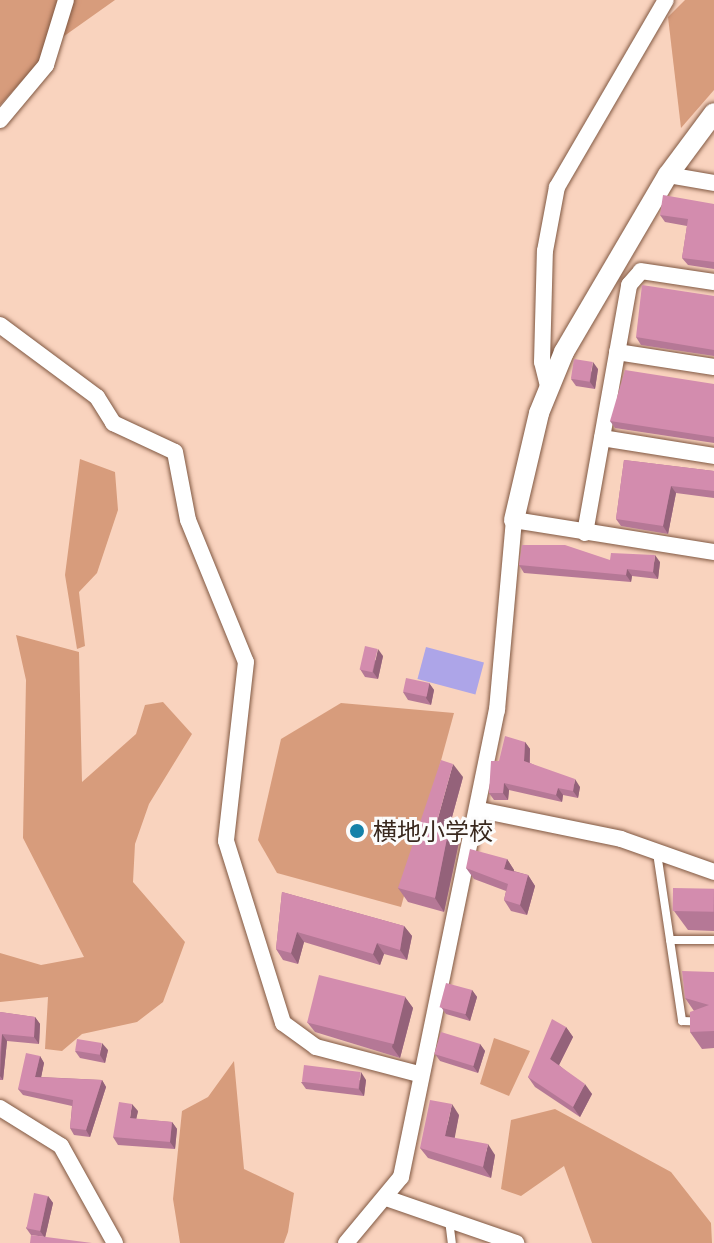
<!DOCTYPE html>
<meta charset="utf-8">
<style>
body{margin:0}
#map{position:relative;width:714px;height:1243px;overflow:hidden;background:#f9d3be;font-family:"Open Sans","Noto Sans JP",sans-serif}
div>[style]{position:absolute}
.green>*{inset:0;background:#d79c7c}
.water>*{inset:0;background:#ada5e8;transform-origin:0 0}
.roads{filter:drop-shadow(0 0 2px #805842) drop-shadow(0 0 2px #805842)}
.service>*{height:8px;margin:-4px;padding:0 4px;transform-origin:4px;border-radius:4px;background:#fff}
.minor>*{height:16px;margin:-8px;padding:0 8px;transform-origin:8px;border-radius:8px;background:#fff}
.tertiary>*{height:20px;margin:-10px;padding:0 10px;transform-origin:10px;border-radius:10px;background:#fff}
.wall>*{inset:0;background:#b57896}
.shaded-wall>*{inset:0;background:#94627a}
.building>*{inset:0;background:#d38cae;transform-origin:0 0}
.dots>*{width:22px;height:22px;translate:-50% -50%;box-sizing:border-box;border:4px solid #fcfcfc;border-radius:50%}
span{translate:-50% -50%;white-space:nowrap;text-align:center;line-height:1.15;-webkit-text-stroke:6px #fcfcfc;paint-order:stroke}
.poi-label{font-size:24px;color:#39281e}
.left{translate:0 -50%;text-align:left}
</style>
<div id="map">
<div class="green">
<div style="clip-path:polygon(0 0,115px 0,60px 39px,0 105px)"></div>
<div style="clip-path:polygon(685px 0,714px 0,714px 90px,681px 128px,668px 17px)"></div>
<div style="clip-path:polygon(80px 459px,115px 472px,118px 510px,97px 573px,79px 592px,85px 646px,77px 649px,65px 575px)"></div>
<div style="clip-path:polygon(16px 635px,79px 652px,82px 782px,136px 734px,145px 705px,163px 702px,192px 734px,149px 804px,135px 844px,133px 882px,185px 942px,163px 1002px,137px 1022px,82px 1034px,62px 1051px,45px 1049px,48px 997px,0 1002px,0 953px,41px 965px,84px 957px,23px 838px,26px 680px)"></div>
<div style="clip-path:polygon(341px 703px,454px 713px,401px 907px,277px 873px,258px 840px,281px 739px)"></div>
<div style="clip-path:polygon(494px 1038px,530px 1051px,509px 1096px,480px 1084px)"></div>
<div style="clip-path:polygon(234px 1061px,244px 1169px,294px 1193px,288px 1232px,284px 1243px,180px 1243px,173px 1199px,182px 1111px,208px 1097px)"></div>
<div style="clip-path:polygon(555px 1109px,671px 1172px,711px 1223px,712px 1243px,592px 1243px,564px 1166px,521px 1196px,501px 1189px,511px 1120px)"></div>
</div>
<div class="water">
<div style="left:426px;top:647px;width:60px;height:33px;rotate:15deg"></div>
</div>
<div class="roads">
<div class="service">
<div style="left:657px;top:853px;width:170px;rotate:81.5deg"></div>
<div style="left:682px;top:1021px;width:32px;rotate:2deg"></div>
<div style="left:670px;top:940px;width:44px"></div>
<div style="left:449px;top:1220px;width:23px;rotate:83deg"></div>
</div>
<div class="minor">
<div style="left:0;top:120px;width:72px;rotate:-50.1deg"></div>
<div style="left:46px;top:65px;width:68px;rotate:-72.9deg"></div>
<div style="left:668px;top:175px;width:47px;rotate:9.9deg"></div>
<div style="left:0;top:325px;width:121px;rotate:36.6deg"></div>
<div style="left:97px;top:397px;width:31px;rotate:58deg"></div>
<div style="left:113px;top:423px;width:68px;rotate:25.1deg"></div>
<div style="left:175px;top:452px;width:69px;rotate:79.2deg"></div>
<div style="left:188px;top:520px;width:153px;rotate:67.8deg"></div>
<div style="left:246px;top:662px;width:180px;rotate:96.4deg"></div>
<div style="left:226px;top:841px;width:191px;rotate:72.6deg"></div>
<div style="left:283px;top:1023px;width:41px;rotate:36deg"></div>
<div style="left:316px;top:1047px;width:106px;rotate:14.7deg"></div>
<div style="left:617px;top:352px;width:98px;rotate:8.8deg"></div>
<div style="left:549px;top:390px;width:29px;rotate:-104deg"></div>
<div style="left:542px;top:362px;width:111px;rotate:-88.5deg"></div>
<div style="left:545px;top:251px;width:65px;rotate:-79.4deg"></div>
<div style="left:557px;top:187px;width:216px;rotate:-59.8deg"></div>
<div style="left:602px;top:438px;width:113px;rotate:9.1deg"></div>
<div style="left:585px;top:533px;width:252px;rotate:-79.9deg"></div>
<div style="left:629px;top:285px;width:18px;rotate:-49deg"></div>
<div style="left:641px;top:271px;width:74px;rotate:8.6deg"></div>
<div style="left:480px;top:810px;width:144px;rotate:11.6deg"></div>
<div style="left:621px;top:839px;width:99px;rotate:19.5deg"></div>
<div style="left:0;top:1108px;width:72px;rotate:31.9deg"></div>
<div style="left:61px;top:1146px;width:111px;rotate:60.9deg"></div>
<div style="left:386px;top:1198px;width:138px;rotate:19.1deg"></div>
<div style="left:346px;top:1243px;width:86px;rotate:-50.2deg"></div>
<div style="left:401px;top:1177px;width:477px;rotate:-78.4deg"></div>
<div style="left:497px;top:710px;width:191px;rotate:-84.9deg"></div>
<div style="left:514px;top:520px;width:203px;rotate:9.1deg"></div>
</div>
<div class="tertiary">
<div style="left:514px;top:520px;width:110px;rotate:-76.8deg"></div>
<div style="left:539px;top:413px;width:66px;rotate:-67.7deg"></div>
<div style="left:564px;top:352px;width:205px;rotate:-59.6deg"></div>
<div style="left:668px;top:175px;width:77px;rotate:-53.4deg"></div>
</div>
</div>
<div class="wall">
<div style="clip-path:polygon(714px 204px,714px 269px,688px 265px,682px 258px,687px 226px,665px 222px,660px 215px)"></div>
<div style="clip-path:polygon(714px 296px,714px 356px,641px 345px,636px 337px)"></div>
<div style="clip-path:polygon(598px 369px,595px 389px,576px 386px,571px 379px)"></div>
<div style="clip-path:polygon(714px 384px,714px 443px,615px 428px,610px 421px)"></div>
<div style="clip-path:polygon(624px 460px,714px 471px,714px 498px,676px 493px,668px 534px,621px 526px,616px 519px)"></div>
<div style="clip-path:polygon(610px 560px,660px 562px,658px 579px,632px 576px,631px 582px,524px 573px,519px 565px)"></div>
<div style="clip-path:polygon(383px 656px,378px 679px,365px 677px,360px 669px)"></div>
<div style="clip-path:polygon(429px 683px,434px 690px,431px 705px,408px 700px,403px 692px)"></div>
<div style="clip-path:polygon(525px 742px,530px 749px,530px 763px,580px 787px,578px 798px,563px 795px,562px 802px,509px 790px,508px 800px,494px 800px,489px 793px,499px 761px)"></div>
<div style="clip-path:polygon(463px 777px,449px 828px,459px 842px,444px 912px,408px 902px,398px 888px)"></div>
<div style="clip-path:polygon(507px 859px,514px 870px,514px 871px,528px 875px,535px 886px,527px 915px,511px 911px,504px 900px,506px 891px,474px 879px,466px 868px)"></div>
<div style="clip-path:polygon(714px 889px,714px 931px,688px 930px,674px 911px)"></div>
<div style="clip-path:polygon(282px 892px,404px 926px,412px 936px,407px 960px,384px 954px,380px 965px,304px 942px,298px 964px,283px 960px,276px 949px)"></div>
<div style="clip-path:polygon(714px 972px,714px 1048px,702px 1049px,690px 1032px,694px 1011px,685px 998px)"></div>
<div style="clip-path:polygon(472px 990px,477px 997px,470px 1021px,446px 1014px,441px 1007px)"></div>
<div style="clip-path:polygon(405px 997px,413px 1008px,400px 1058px,315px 1032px,307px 1022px)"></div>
<div style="clip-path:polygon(0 1012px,35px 1017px,40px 1024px,39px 1044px,7px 1041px,3px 1080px,0 1080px)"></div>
<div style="clip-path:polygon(566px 1027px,573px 1037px,559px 1065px,592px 1094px,580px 1117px,535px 1087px,528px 1077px)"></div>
<div style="clip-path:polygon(480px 1044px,485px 1051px,478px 1073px,440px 1061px,435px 1054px)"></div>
<div style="clip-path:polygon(108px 1050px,105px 1063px,80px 1058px,75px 1051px)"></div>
<div style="clip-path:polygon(40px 1056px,44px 1063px,41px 1077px,102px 1080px,106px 1087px,90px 1137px,74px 1135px,70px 1128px,72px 1106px,23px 1095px,18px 1089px)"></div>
<div style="clip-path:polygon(366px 1080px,364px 1096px,306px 1089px,301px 1082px)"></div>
<div style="clip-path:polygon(138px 1111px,136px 1119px,172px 1122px,177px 1129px,175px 1149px,118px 1145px,113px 1137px)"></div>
<div style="clip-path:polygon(459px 1115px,454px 1138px,495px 1155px,491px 1178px,428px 1158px,420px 1148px)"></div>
<div style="clip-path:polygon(48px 1196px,53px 1203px,45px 1237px,31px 1235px,26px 1228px)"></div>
</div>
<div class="shaded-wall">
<div style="clip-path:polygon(593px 362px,598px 369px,595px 389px,590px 382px)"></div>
<div style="clip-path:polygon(671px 486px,676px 493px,668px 534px,663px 526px)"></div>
<div style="clip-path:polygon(655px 555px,660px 562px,658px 579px,653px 572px)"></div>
<div style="clip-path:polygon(627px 569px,632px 576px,631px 582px,626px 575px)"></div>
<div style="clip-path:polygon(378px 649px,383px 656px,378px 679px,373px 672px)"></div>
<div style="clip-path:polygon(429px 683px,434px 690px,431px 705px,426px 698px)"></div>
<div style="clip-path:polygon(525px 742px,530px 749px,529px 768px,524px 761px)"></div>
<div style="clip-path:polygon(453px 764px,463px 777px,446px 839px,436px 825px)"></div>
<div style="clip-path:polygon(575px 779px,580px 787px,578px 798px,573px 791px)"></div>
<div style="clip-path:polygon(504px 783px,509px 790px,508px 800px,503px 793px)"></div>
<div style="clip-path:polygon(558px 788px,563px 795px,562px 802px,556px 795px)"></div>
<div style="clip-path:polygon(449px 828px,459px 842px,444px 912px,435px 898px)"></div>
<div style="clip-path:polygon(507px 859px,514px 870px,512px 879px,504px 869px)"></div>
<div style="clip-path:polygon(528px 875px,535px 886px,527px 915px,520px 905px)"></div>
<div style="clip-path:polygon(404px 926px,412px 936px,407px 960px,400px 950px)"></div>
<div style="clip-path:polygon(297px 932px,304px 942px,298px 964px,291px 953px)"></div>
<div style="clip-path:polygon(377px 943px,384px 954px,380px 965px,373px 954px)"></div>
<div style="clip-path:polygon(472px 990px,477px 997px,470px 1021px,465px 1014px)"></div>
<div style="clip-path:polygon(405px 997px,413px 1008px,400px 1058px,392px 1047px)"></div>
<div style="clip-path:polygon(35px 1017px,40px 1024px,39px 1044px,34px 1037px)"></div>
<div style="clip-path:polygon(566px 1027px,573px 1037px,557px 1069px,550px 1059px)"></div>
<div style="clip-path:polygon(2px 1034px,7px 1041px,3px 1080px,0 1076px)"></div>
<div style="clip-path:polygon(102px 1043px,108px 1050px,105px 1063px,100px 1055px)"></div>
<div style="clip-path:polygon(480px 1044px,485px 1051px,478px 1073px,473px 1066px)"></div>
<div style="clip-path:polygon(40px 1056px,44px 1063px,40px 1083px,35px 1077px)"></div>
<div style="clip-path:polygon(361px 1072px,366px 1080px,364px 1096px,359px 1089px)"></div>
<div style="clip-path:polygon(102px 1080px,106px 1087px,90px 1137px,86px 1130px)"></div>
<div style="clip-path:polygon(585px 1084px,592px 1094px,580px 1117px,573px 1107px)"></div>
<div style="clip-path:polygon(132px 1104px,138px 1111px,135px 1125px,130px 1118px)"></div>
<div style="clip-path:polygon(452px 1104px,459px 1115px,453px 1147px,445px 1136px)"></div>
<div style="clip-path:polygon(172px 1122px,177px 1129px,175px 1149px,170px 1142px)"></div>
<div style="clip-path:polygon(488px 1144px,495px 1155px,491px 1178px,483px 1167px)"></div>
<div style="clip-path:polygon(48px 1196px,53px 1203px,45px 1238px,40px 1231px)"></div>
</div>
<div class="building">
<div style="clip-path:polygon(663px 195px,714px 204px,714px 262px,682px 258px,688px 219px,660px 215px)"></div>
<div style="clip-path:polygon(642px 285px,714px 296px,714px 350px,636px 337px)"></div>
<div style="left:574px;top:359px;width:19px;height:20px;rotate:9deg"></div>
<div style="clip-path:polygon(625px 370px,714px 384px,714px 437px,610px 421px)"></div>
<div style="clip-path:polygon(624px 460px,714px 471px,714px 491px,671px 486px,663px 526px,616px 519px)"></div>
<div style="clip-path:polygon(522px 545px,565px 545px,610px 560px,611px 553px,655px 555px,653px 572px,627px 569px,626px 575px,519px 565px)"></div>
<div style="left:365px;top:646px;width:13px;height:24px;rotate:13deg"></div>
<div style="left:406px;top:678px;width:24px;height:14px;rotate:12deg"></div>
<div style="clip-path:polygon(505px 736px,525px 742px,524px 761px,575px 779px,573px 791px,558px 788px,556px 795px,504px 783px,503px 793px,489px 793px,491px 761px,499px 761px)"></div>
<div style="clip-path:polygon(441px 760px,453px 764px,436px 825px,449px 828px,435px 898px,398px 888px)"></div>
<div style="clip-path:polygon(470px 849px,507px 859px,504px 869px,528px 875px,520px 905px,504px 900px,508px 884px,466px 868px)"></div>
<div style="left:673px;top:888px;width:41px;height:23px;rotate:1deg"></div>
<div style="clip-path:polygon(282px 892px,404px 926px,400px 950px,377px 943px,373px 954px,297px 932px,291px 953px,276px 949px)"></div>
<div style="clip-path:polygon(682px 971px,714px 972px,714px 1031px,690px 1032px,690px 1012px,709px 1005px,685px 998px)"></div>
<div style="left:319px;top:975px;width:89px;height:49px;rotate:14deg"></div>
<div style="left:446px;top:983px;width:27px;height:25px;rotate:15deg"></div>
<div style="clip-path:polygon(0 1012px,35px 1017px,34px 1037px,2px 1034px,0 1053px)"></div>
<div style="clip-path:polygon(552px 1019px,566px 1027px,550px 1059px,585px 1084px,573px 1107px,528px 1077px)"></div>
<div style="left:441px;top:1032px;width:41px;height:23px;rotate:17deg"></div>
<div style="left:77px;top:1039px;width:25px;height:12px;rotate:9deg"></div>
<div style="clip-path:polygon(26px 1053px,40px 1056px,35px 1077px,102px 1080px,86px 1130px,70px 1128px,73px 1100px,18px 1089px)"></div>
<div style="left:304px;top:1065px;width:57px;height:17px;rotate:7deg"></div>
<div style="clip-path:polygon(430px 1100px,452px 1104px,445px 1136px,488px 1144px,483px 1167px,420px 1148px)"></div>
<div style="clip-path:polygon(119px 1102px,132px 1104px,130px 1118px,172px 1122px,170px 1142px,113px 1137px)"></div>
<div style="left:34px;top:1193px;width:14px;height:36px;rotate:12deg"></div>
<div style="clip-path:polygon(31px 1235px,92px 1243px,30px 1243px)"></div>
</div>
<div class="dots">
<div style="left:357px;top:831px;background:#1481a9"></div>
</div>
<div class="poi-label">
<span class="left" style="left:373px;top:831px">横地小学校</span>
</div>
</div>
